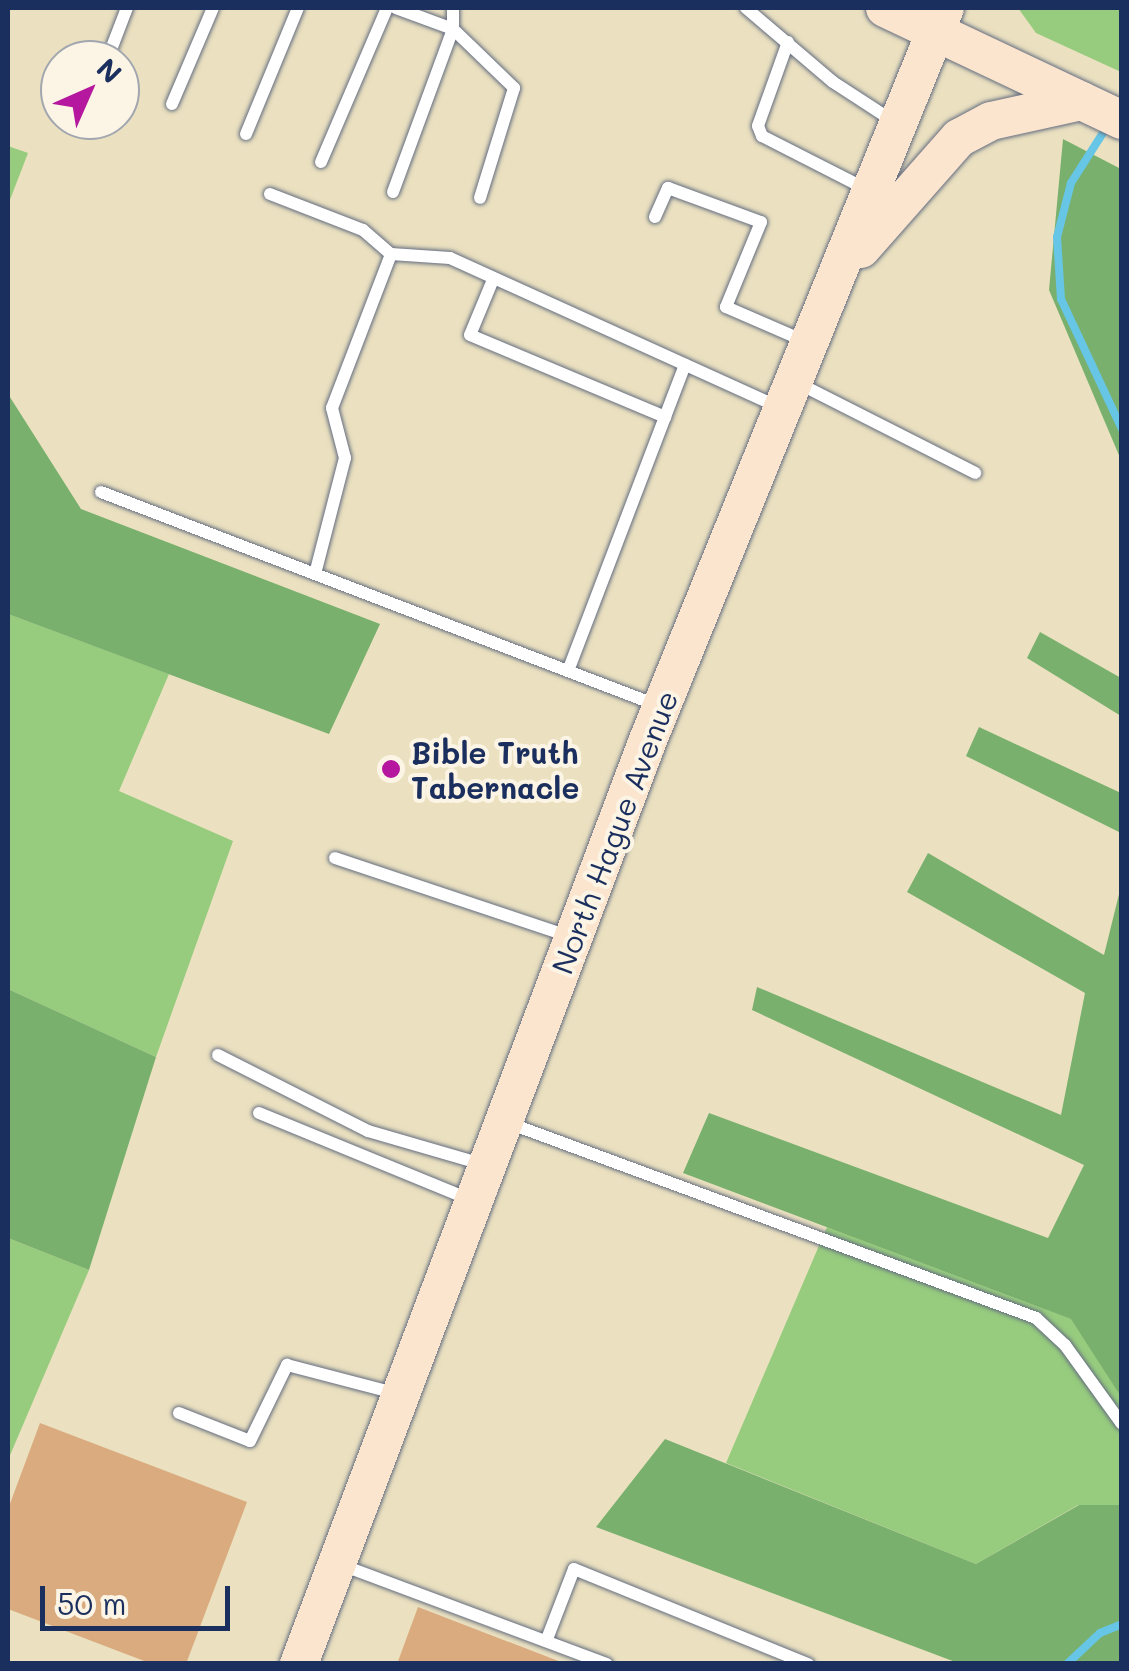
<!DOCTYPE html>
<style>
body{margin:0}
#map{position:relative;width:1129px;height:1671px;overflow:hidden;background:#ebe1c0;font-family:Mali,sans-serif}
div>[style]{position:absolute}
.green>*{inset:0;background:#97cc7e}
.forest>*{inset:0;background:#79b06d}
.stream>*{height:8px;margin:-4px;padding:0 4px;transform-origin:4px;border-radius:4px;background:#67c6e5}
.building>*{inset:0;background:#daab7f}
.roads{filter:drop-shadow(0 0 2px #646d80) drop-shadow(0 0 2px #646d80)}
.service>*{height:12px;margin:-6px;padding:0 6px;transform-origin:6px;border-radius:6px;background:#fff}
.secondary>*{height:38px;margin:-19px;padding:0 19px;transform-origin:19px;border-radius:19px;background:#fce5cf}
.dots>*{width:28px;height:28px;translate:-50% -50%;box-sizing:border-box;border:5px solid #fcf5e5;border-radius:50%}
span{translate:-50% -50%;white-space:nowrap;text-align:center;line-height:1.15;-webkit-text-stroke:8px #fcf5e5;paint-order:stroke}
.poi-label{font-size:30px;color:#1b2f5e;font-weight:700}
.left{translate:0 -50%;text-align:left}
.street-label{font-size:30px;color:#1b2f5e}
.frame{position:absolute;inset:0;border:10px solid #1b2f5e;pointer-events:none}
.north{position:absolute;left:40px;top:40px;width:100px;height:100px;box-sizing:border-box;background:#fcf5e5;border:2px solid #a2a6af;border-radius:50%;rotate:45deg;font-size:28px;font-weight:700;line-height:40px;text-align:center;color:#1b2f5e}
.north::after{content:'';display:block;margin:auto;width:35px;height:45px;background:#b5179e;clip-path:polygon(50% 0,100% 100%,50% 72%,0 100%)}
.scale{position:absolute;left:40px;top:1586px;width:190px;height:45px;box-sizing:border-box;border:5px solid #1b2f5e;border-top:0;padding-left:12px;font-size:30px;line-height:35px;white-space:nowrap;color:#1b2f5e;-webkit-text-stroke:8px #fcf5e5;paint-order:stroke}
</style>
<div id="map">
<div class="green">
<div style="clip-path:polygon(1018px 8px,1121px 8px,1121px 72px,1036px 33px)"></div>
<div style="clip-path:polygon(8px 146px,28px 153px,8px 205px)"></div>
<div style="clip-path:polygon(8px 614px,169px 674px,119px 791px,233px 841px,156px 1057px,8px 989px)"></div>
<div style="clip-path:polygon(827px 1227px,1072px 1319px,1121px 1397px,1121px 1505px,1078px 1505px,976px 1564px,726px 1463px)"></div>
<div style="clip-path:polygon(8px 1238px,89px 1270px,8px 1460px)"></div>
</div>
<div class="forest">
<div style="clip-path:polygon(1063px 139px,1121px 169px,1121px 460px,1049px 290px)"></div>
<div style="clip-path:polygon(8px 394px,81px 509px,380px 624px,329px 734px,8px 614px)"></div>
<div style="clip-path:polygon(1040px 632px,1121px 678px,1121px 716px,1027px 658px)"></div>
<div style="clip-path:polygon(979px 727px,1121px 793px,1121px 833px,966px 756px)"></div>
<div style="clip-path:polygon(928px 853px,1104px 955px,1121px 886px,1121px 1397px,1071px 1319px,683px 1173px,709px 1113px,1048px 1238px,1084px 1165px,752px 1010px,757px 987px,1061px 1115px,1085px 993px,907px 892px)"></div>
<div style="clip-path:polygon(8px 989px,156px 1057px,89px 1270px,8px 1238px)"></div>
<div style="clip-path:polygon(665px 1439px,976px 1564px,1079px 1505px,1121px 1505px,1121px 1663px,958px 1663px,596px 1527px)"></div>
</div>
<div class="stream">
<div style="left:1108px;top:125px;width:69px;rotate:122.5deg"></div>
<div style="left:1071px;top:183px;width:56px;rotate:104.5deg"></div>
<div style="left:1057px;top:237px;width:62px;rotate:86.3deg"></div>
<div style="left:1061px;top:299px;width:144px;rotate:64.9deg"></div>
<div style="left:1067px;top:1664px;width:45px;rotate:-43.2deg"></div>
<div style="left:1100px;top:1633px;width:24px;rotate:-22deg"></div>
</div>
<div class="building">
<div style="clip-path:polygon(40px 1423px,247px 1502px,186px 1664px,152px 1664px,8px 1609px,8px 1509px)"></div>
<div style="clip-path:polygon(418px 1607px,561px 1662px,561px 1664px,397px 1664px)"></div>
</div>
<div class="roads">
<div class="service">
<div style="left:396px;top:8px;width:61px;rotate:20.2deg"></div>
<div style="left:453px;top:29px;width:85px;rotate:44deg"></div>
<div style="left:514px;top:88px;width:115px;rotate:107.2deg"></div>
<div style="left:746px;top:8px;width:114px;rotate:40.4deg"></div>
<div style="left:833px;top:82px;width:72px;rotate:33deg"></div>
<div style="left:788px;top:42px;width:89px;rotate:109.7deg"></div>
<div style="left:758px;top:126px;width:11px;rotate:68deg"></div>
<div style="left:762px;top:136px;width:117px;rotate:27deg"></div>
<div style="left:107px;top:60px;width:56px;rotate:-69deg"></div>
<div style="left:172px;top:104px;width:104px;rotate:-66.9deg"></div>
<div style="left:246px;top:134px;width:136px;rotate:-67.6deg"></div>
<div style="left:321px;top:162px;width:168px;rotate:-66.8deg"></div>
<div style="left:393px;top:192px;width:174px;rotate:-69.8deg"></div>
<div style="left:453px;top:29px;width:21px;rotate:-90deg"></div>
<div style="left:270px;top:194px;width:100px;rotate:21.2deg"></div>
<div style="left:363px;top:230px;width:37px;rotate:41deg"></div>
<div style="left:655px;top:217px;width:32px;rotate:-66deg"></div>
<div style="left:668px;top:188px;width:99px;rotate:20.1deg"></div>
<div style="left:761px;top:222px;width:92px;rotate:112.4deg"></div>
<div style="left:726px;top:307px;width:88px;rotate:23.4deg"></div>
<div style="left:492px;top:282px;width:57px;rotate:112.5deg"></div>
<div style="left:470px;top:335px;width:212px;rotate:22.8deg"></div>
<div style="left:665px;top:417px;width:272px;rotate:110.9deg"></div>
<div style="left:796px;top:382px;width:201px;rotate:26.9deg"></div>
<div style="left:665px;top:417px;width:56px;rotate:-69deg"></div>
<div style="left:101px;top:492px;width:598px;rotate:20.98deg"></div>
<div style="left:315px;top:574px;width:120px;rotate:-75.5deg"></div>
<div style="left:345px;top:458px;width:52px;rotate:-104.6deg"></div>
<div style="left:332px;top:408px;width:165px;rotate:-69deg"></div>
<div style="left:391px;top:254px;width:59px;rotate:3.9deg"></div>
<div style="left:450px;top:258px;width:362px;rotate:24.4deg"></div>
<div style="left:335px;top:858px;width:249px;rotate:18.5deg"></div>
<div style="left:218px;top:1055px;width:168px;rotate:26.9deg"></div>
<div style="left:368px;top:1131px;width:122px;rotate:16.2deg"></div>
<div style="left:259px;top:1113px;width:229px;rotate:22.3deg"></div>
<div style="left:506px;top:1122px;width:565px;rotate:20.29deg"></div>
<div style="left:1036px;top:1318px;width:40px;rotate:43deg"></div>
<div style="left:1065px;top:1345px;width:97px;rotate:54.2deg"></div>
<div style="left:179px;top:1413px;width:76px;rotate:21.5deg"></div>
<div style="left:250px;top:1441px;width:85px;rotate:-64deg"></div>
<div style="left:287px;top:1365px;width:115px;rotate:14.6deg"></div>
<div style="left:339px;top:1564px;width:286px;rotate:20.5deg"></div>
<div style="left:547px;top:1639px;width:75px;rotate:-68.9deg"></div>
<div style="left:574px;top:1569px;width:253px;rotate:22.1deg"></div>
</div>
<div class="secondary">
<div style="left:885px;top:8px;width:262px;rotate:25.3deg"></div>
<div style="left:861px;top:249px;width:148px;rotate:-48.6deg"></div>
<div style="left:959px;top:138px;width:36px;rotate:-28deg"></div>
<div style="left:991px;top:121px;width:93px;rotate:-12.4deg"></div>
<div style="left:299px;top:1664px;width:988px;rotate:-69.31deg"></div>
<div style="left:648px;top:740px;width:790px;rotate:-67.92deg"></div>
</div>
</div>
<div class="dots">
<div style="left:391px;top:769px;background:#b5179e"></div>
</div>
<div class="poi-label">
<span class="left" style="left:411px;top:769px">Bible Truth<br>Tabernacle</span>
</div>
<div class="street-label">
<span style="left:614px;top:832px;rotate:-69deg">North Hague Avenue</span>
</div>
<div class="frame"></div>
<div class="north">N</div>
<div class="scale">50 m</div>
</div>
